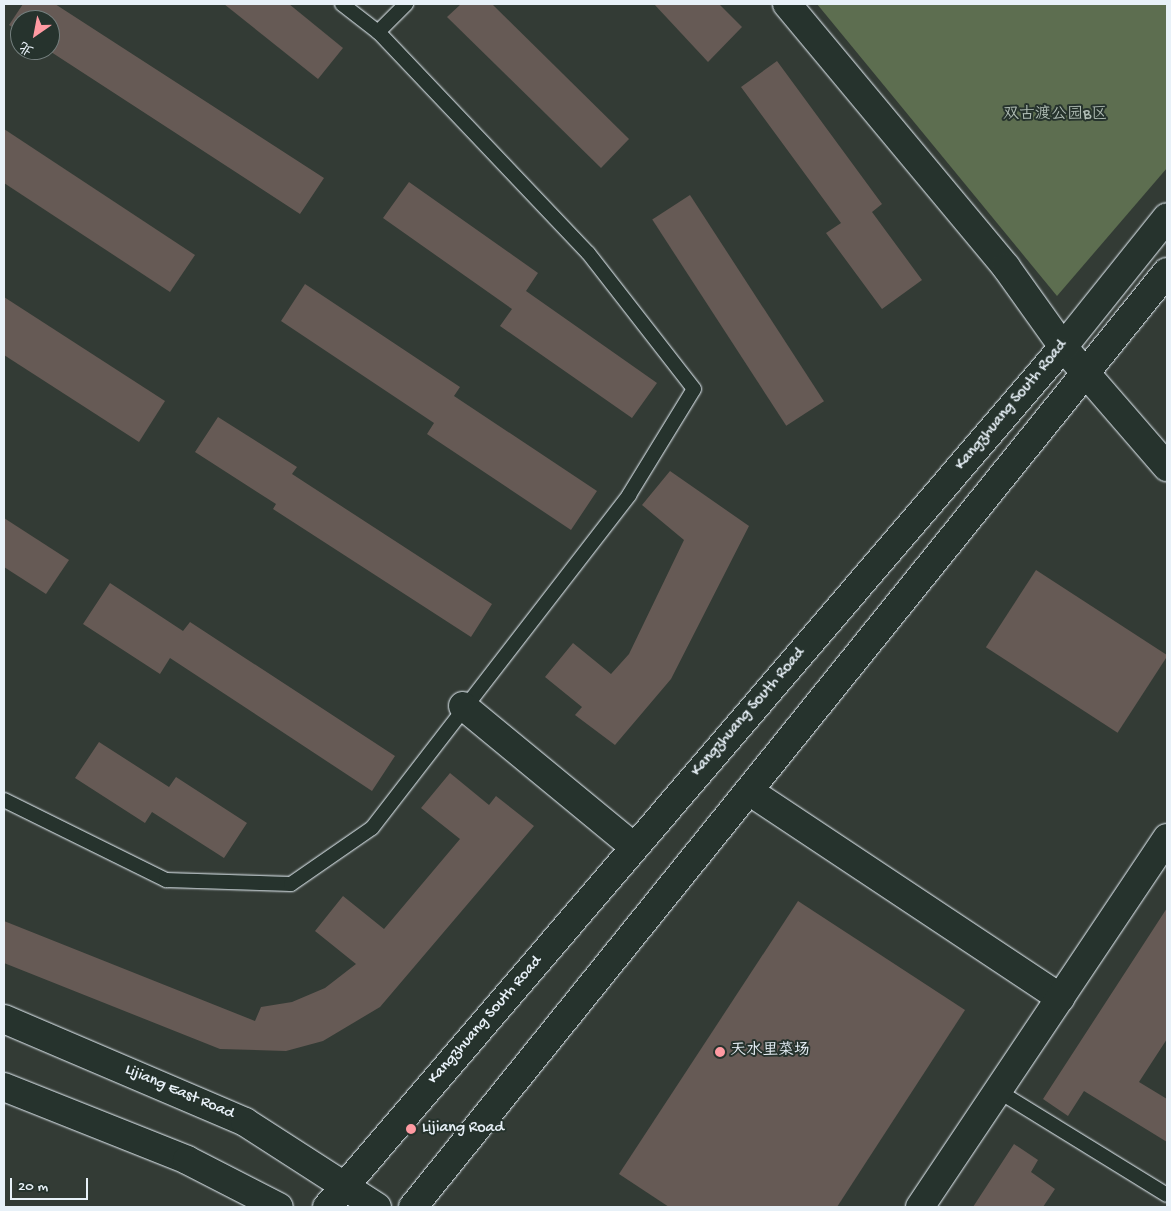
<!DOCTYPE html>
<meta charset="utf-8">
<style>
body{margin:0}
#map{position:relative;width:1171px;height:1211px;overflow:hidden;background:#333b35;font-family:"Gochi Hand","LXGW WenKai TC",sans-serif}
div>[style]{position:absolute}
.green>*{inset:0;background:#5d6e50}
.building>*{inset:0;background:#665a55;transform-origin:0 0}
.roads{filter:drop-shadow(0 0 1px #e8f1f8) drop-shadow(0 0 1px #e8f1f8)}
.lane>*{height:14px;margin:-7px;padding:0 7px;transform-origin:7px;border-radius:7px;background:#26332d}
.street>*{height:28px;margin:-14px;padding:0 14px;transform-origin:14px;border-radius:14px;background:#26332d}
.secondary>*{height:28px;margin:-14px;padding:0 14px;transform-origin:14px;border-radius:14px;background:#26332d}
.dots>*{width:14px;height:14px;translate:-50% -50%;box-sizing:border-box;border:2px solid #26332d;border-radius:50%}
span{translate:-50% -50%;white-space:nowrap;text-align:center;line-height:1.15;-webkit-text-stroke:4px #26332d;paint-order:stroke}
.park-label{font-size:16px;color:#b0bdb5}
.street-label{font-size:16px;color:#e8f1f8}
.poi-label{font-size:16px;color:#e8f1f8}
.left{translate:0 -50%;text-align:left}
.frame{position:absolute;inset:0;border:5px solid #e8f1f8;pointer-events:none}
.north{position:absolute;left:10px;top:10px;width:50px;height:50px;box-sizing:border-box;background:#26332d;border:1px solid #747f7e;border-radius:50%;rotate:213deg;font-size:14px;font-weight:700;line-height:20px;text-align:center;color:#e8f1f8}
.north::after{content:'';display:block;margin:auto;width:18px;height:22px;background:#ff9aa2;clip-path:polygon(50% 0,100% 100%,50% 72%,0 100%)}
.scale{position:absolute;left:10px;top:1178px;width:78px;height:22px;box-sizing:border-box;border:2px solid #e8f1f8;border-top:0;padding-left:6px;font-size:15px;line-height:18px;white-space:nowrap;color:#e8f1f8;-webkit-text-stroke:4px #26332d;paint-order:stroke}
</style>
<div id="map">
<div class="green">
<div style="clip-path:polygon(817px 4px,1167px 4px,1167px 168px,1057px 296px)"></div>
</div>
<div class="building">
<div style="clip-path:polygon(23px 4px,55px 4px,324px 178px,300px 214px,48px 50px,50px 20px,20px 20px,20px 32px,9px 25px)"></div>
<div style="clip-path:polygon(224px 4px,289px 4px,343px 48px,318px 79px)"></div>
<div style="clip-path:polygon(461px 4px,492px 4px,629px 139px,601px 168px,447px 17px)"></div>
<div style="clip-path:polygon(654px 4px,719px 4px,742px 27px,708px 62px)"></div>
<div style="clip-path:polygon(777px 61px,882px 204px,872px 212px,922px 280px,882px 309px,826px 233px,841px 223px,741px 87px)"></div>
<div style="clip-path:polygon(4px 129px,195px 255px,170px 292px,4px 183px)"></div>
<div style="clip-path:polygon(409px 182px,538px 273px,526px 291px,657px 383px,632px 418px,500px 326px,512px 309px,383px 218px)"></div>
<div style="left:690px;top:195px;width:246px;height:45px;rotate:57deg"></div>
<div style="clip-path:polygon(305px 284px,460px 387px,454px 396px,597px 491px,571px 530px,427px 434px,434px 423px,281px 321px)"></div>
<div style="clip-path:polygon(4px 297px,165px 401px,139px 442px,4px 355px)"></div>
<div style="clip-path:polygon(218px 417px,297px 467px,292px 474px,492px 604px,471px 637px,273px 509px,276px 504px,195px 452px)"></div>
<div style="clip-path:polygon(670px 471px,749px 526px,671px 679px,615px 745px,575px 715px,582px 707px,545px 677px,573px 643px,611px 674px,629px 654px,684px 540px,642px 505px)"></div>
<div style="clip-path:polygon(4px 518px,69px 560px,46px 594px,4px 567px)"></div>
<div style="left:1036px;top:570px;width:157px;height:92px;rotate:33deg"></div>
<div style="clip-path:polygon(110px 583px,183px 631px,190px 622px,395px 756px,372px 791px,170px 658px,160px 674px,83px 624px)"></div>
<div style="clip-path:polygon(99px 742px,169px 787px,176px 777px,247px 823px,224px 858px,152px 812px,145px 823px,75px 778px)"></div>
<div style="clip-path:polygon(450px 773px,489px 805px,496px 796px,534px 826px,380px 1007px,323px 1041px,286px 1051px,220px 1049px,4px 963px,4px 921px,255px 1021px,261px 1007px,292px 1002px,325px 988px,356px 964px,315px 931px,343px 896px,384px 929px,460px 839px,421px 808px)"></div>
<div style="clip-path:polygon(798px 901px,965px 1010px,837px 1207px,669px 1207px,619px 1174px)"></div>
<div style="clip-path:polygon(1167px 908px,1167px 1039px,1139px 1082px,1167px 1099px,1167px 1142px,1084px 1091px,1068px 1116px,1043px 1099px)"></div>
<div style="clip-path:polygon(1014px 1144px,1038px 1160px,1031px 1172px,1055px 1189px,1043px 1207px,973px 1207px)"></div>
</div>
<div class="roads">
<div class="lane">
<div style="left:342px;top:4px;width:46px;rotate:37.9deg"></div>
<div style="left:4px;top:800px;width:181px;rotate:26.3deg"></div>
<div style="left:166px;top:880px;width:125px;rotate:1.8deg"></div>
<div style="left:291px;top:884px;width:98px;rotate:-34.7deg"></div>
<div style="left:372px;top:828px;width:421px;rotate:-52.3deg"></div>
<div style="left:629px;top:495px;width:124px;rotate:-58.5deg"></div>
<div style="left:694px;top:389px;width:172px;rotate:-127.9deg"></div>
<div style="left:588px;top:253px;width:305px;rotate:-133.5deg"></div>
<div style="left:378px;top:32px;width:40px;rotate:-45deg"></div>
<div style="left:998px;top:1091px;width:198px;rotate:31.6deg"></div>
</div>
<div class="street">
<div style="left:787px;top:4px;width:342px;rotate:50.2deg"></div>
<div style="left:1006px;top:267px;width:98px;rotate:54.5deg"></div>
<div style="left:1063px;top:347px;width:159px;rotate:49.1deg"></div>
<div style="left:463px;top:706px;width:222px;rotate:39.5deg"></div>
<div style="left:749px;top:791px;width:374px;rotate:33.6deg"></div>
<div style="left:920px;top:1207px;width:444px;rotate:-56.2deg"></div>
</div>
<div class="secondary">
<div style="left:4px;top:1019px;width:262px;rotate:23.1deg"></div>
<div style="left:245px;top:1122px;width:157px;rotate:32.8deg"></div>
<div style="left:4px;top:1087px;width:197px;rotate:21.7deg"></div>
<div style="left:187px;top:1160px;width:103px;rotate:27.1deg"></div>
<div style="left:327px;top:1207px;width:1132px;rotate:-49.44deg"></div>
<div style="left:1063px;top:347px;width:166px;rotate:-51.3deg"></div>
<div style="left:413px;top:1207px;width:1201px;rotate:-51.12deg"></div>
</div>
</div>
<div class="dots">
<div style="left:720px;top:1052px;background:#ff9aa2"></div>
<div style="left:411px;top:1129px;background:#ff9aa2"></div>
</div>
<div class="park-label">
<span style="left:1055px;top:116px">双古渡公园B区</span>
</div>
<div class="street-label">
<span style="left:1012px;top:406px;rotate:-50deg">Kangzhuang South Road</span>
<span style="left:749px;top:713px;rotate:-49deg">Kangzhuang South Road</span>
<span style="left:486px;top:1021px;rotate:-49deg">Kangzhuang South Road</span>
<span style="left:179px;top:1093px;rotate:23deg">Lijiang East Road</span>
</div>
<div class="poi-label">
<span class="left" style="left:730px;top:1052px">天水里菜场</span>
<span class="left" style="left:422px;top:1129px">Lijiang Road</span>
</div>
<div class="frame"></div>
<div class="north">北</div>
<div class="scale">20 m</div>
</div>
